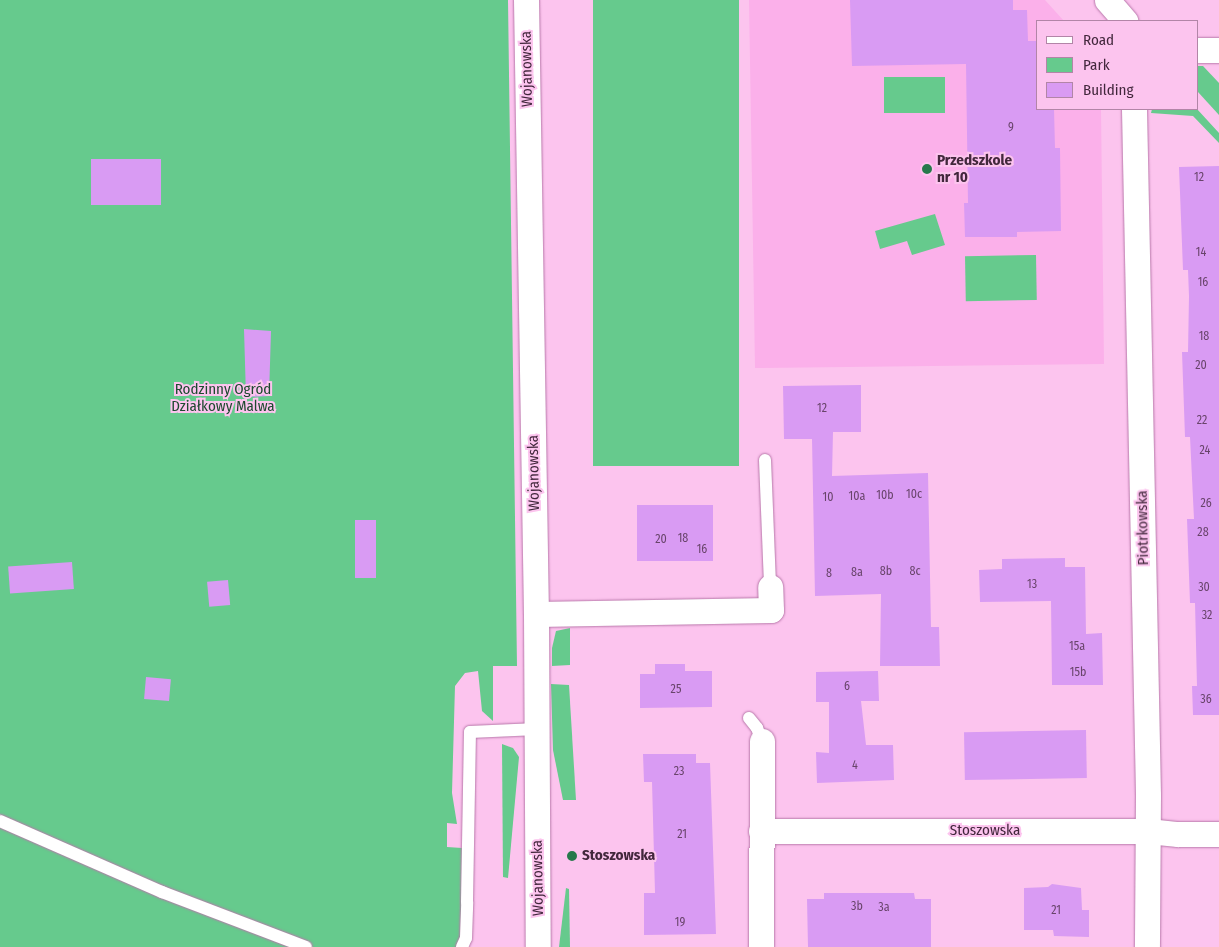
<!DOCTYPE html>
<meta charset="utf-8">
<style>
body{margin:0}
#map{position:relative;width:1219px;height:947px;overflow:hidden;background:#fcc4ee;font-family:"Fira Sans Condensed",sans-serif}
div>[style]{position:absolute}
.built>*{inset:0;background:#fbb0ea}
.green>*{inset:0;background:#66ca8d;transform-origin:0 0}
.building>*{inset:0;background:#d99bf3;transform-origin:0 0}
.roads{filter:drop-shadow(0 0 1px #b878aa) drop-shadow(0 0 1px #b878aa)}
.lane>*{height:12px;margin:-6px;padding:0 6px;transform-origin:6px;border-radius:6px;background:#fff}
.street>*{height:25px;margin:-12.5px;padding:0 12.5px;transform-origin:12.5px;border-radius:12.5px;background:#fff}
.dots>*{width:14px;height:14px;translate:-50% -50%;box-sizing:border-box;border:2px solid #fcc4ee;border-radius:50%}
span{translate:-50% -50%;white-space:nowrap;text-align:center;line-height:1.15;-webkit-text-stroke:4px #fcc4ee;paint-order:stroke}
.number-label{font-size:12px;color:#68446a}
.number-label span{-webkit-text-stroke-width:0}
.street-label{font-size:15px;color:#42273c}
.poi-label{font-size:15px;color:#42273c;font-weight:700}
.left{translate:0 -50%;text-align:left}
.park-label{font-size:15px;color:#1d492f}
.legend{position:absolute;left:1036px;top:20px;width:162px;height:90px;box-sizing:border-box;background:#fcc4ee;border:1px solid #b285a7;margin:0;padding:6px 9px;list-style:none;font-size:15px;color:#42273c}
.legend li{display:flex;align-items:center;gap:10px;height:25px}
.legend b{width:25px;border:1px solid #b285a7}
</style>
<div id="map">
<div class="built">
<div style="clip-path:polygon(749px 0,1045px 0,1064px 21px,1038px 21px,1038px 109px,1101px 109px,1104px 364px,755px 368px)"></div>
</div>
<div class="green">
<div style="clip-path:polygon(0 0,508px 0,517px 666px,493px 666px,493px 721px,482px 711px,478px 671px,465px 673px,455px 686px,452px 793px,457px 824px,447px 823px,447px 847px,462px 848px,473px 888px,458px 947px,0 947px)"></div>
<div style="left:593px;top:0;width:146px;height:466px"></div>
<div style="clip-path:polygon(1198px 66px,1203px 66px,1219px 83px,1219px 115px,1198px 92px)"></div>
<div style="left:945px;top:77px;width:36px;height:61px;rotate:90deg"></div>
<div style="clip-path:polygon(1152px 109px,1197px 109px,1219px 133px,1219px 143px,1193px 116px,1151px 113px)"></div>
<div style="clip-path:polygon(935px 214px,945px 245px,912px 255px,907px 241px,880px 249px,875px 231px)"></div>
<div style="left:1036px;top:255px;width:45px;height:71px;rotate:89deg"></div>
<div style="clip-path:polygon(570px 628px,570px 665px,552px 666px,552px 648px,556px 631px)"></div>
<div style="clip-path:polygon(551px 684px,569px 685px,576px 800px,563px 800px,553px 750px)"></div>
<div style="clip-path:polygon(502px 744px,513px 748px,519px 757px,508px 878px,503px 877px)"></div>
<div style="clip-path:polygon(566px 888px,569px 889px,570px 947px,559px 947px)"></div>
</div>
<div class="building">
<div style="clip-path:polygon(850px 0,1013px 0,1013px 10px,1027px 10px,1028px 41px,1038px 41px,1038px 109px,1054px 109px,1055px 148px,1060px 148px,1061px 231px,1017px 232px,1017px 237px,965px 237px,964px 203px,968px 203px,966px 64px,852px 66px)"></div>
<div style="left:161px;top:159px;width:46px;height:70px;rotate:90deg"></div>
<div style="clip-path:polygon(1219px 166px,1219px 715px,1193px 715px,1192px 686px,1197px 686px,1195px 603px,1190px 603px,1187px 519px,1194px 519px,1190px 437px,1185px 437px,1182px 352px,1188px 352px,1189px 296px,1188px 270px,1183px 270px,1179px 167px)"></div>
<div style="clip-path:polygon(244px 329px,271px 331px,269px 396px,246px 397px)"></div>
<div style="clip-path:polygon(861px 385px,861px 432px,833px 432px,832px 476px,928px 473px,931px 627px,939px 627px,940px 666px,880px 666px,881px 594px,815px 596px,812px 439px,784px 439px,783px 386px)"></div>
<div style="left:713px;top:505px;width:56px;height:76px;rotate:90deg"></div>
<div style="left:355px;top:520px;width:21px;height:58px"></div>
<div style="clip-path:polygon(1065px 558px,1065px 567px,1085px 567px,1086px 634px,1102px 633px,1103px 685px,1052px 685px,1051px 601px,980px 602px,979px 570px,1002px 569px,1002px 559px)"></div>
<div style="left:72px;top:562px;width:27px;height:64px;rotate:86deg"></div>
<div style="left:228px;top:580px;width:25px;height:21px;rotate:85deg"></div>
<div style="clip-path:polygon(655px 664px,685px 664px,685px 671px,712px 671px,712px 707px,640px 708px,640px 674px,655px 674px)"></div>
<div style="clip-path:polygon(878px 671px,879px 701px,861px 701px,866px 745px,893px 745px,894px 780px,817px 783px,816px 752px,829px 753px,829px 702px,816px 702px,816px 672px)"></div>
<div style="left:146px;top:677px;width:25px;height:22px;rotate:5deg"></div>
<div style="left:1086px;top:730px;width:48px;height:122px;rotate:89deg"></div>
<div style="clip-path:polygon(643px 754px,696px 754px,696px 763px,710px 763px,716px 934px,644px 935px,644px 893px,655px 893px,652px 782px,644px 782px)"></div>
<div style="clip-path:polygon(1052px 884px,1081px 888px,1082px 910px,1089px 910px,1089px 937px,1054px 936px,1053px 930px,1024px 930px,1024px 888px,1048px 887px)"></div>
<div style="clip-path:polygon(824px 893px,914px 893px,915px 899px,931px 899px,931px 947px,808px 947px,807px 899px,824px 899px)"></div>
</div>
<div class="roads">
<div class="lane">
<div style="left:765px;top:460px;width:127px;rotate:87.7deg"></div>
<div style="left:749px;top:718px;width:13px;rotate:51deg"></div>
<div style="left:757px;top:728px;width:14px;rotate:69deg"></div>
<div style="left:0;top:821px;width:177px;rotate:23.7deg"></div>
<div style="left:162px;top:892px;width:154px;rotate:20.9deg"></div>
<div style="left:462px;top:947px;width:10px;rotate:-66deg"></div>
<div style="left:466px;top:938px;width:36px;rotate:-88deg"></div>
<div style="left:467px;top:902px;width:170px;rotate:-89deg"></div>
<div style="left:470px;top:732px;width:67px;rotate:-2.6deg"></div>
</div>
<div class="street">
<div style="left:526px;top:0;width:614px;rotate:89.07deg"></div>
<div style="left:536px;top:614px;width:333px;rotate:89.7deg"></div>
<div style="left:1107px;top:0;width:28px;rotate:49deg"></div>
<div style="left:1198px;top:50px;width:21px"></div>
<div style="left:1134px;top:109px;width:687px;rotate:88.83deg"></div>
<div style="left:1148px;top:796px;width:151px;rotate:90.4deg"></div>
<div style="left:536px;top:614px;width:235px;rotate:-1deg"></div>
<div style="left:771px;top:610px;width:23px;rotate:-92deg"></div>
<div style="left:761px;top:831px;width:387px"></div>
<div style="left:1148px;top:831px;width:30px;rotate:6deg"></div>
<div style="left:1178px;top:834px;width:41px"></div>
<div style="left:761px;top:947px;width:206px;rotate:-89.7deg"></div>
</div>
</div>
<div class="dots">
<div style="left:927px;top:169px;background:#26794b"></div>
<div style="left:572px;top:856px;background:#26794b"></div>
</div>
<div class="number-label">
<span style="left:1011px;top:128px">9</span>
<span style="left:1199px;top:178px">12</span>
<span style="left:1201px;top:253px">14</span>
<span style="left:1203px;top:283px">16</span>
<span style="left:1204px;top:337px">18</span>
<span style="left:1201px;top:366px">20</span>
<span style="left:822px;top:409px">12</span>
<span style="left:1202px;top:421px">22</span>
<span style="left:1205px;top:451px">24</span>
<span style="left:914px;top:495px">10c</span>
<span style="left:885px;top:496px">10b</span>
<span style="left:857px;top:497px">10a</span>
<span style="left:828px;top:498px">10</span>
<span style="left:1206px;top:504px">26</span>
<span style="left:1203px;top:533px">28</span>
<span style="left:683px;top:539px">18</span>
<span style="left:661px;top:540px">20</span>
<span style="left:702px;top:550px">16</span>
<span style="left:886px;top:572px">8b</span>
<span style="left:915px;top:572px">8c</span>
<span style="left:857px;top:573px">8a</span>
<span style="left:829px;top:574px">8</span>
<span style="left:1032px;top:585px">13</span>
<span style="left:1204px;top:588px">30</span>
<span style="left:1207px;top:616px">32</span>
<span style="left:1077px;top:647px">15a</span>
<span style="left:1078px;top:673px">15b</span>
<span style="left:847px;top:687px">6</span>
<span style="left:676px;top:690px">25</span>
<span style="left:1206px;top:700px">36</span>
<span style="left:855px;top:766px">4</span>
<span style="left:679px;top:772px">23</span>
<span style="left:682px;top:835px">21</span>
<span style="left:857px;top:907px">3b</span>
<span style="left:884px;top:908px">3a</span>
<span style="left:1056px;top:911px">21</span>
<span style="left:680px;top:923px">19</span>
</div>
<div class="street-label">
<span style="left:527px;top:69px;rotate:-91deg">Wojanowska</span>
<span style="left:534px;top:473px;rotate:-91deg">Wojanowska</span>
<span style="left:1143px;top:528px;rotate:-91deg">Piotrkowska</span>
<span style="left:985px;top:831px">Stoszowska</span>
<span style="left:538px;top:878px;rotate:-91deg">Wojanowska</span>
</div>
<div class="poi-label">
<span class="left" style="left:937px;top:169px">Przedszkole<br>nr 10</span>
<span class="left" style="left:582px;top:856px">Stoszowska</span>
</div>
<div class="park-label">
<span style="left:223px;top:398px">Rodzinny Ogród<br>Działkowy Malwa</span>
</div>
<ul class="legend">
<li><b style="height:6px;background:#fff"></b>Road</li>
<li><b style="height:14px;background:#66ca8d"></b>Park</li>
<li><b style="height:14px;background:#d99bf3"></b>Building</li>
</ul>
</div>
